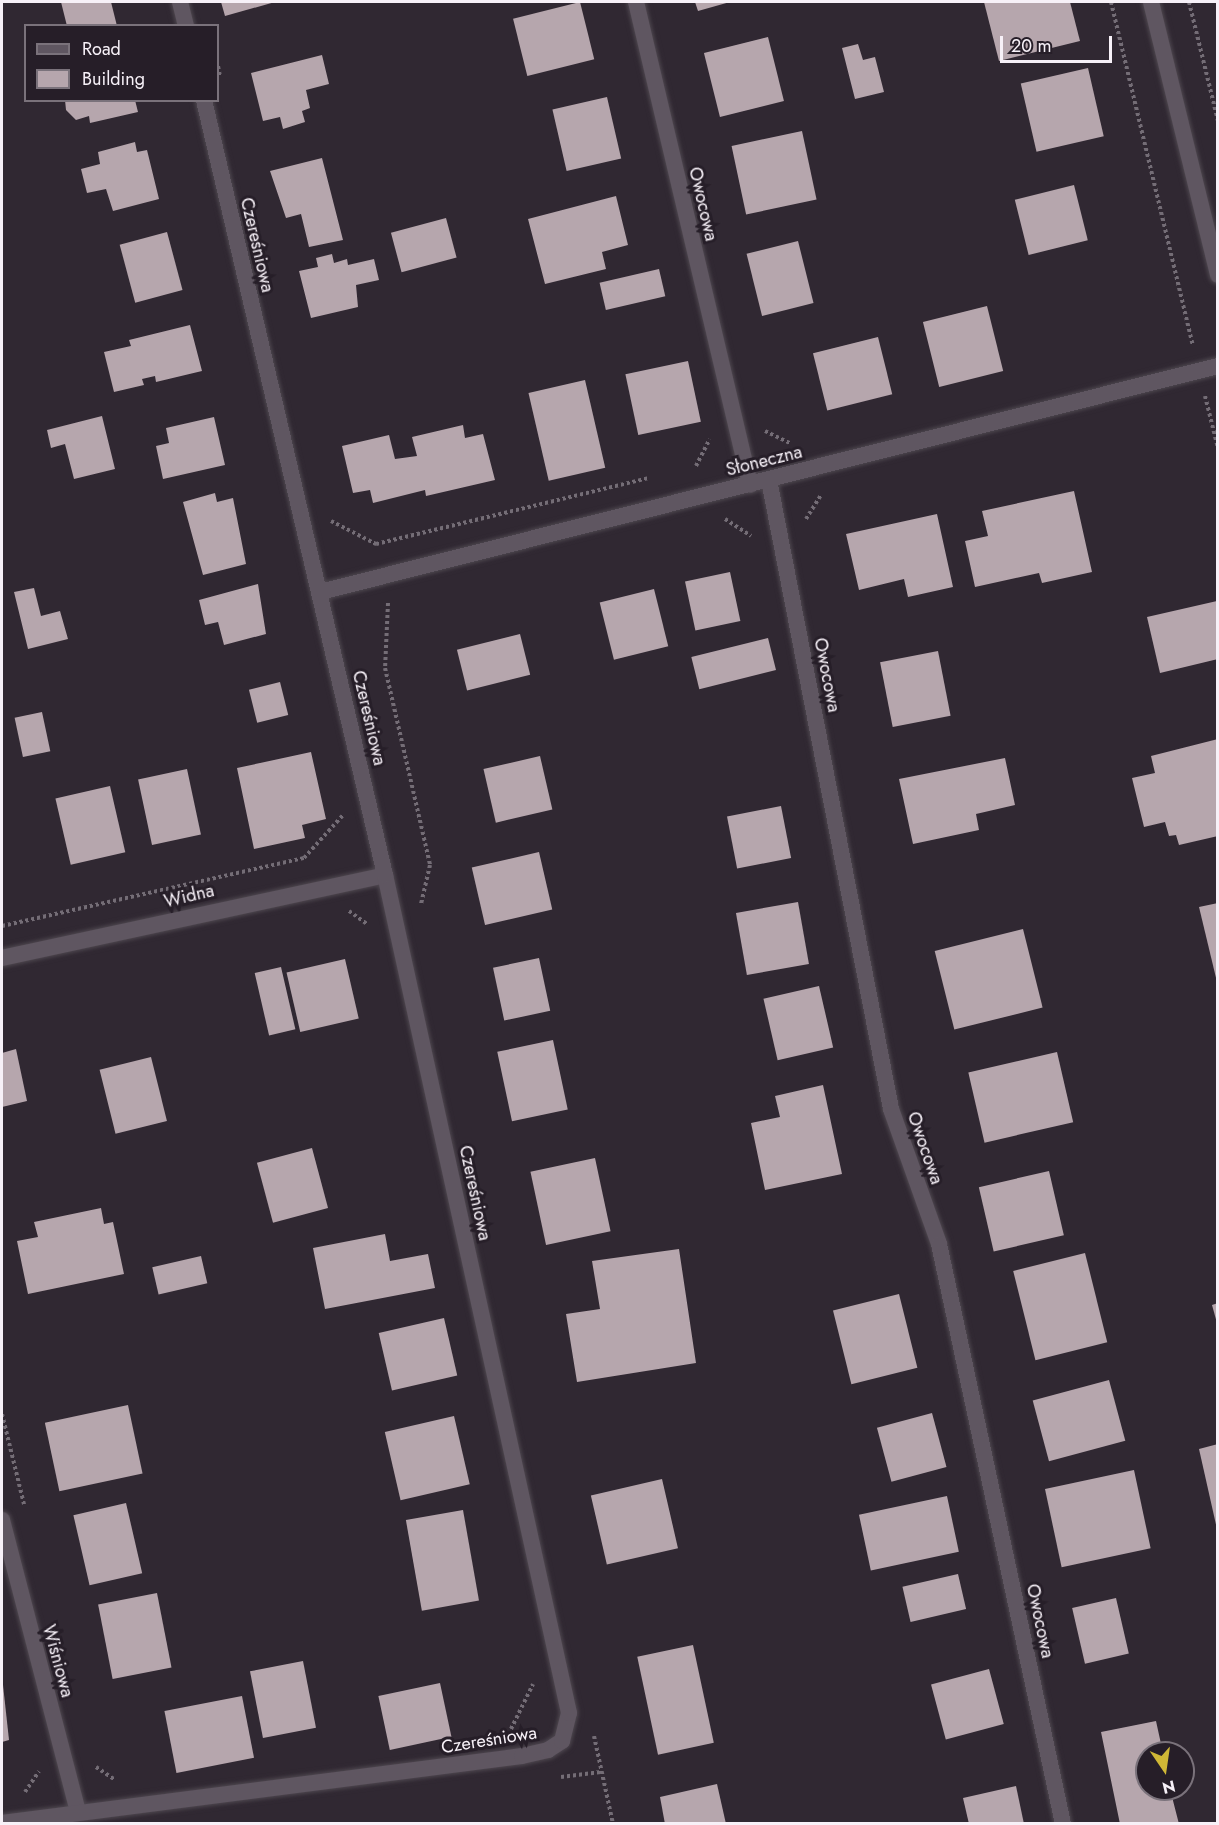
<!DOCTYPE html>
<meta charset="utf-8">
<style>
body{margin:0}
#map{position:relative;width:1219px;height:1825px;overflow:hidden;background:#302832;font-family:Jost,sans-serif}
div>[style]{position:absolute}
.building>*{inset:0;background:#b6a6ad;transform-origin:0 0}
.path>*{height:4px;margin-top:-2px;transform-origin:0;background:repeating-linear-gradient(90deg,#746d76 0 3px,transparent 0 6px)}
.roads{filter:drop-shadow(0 0 2px #4e474f) drop-shadow(0 0 2px #4e474f)}
.minor>*{height:16px;margin:-8px;padding:0 8px;transform-origin:8px;border-radius:8px;background:#5f5661}
.tertiary>*{height:16px;margin:-8px;padding:0 8px;transform-origin:8px;border-radius:8px;background:#5f5661}
span{translate:-50% -50%;white-space:nowrap;text-align:center;line-height:1.15;-webkit-text-stroke:6px #261e28;paint-order:stroke}
.street-label{font-size:18px;color:#f7f1f8}
.frame{position:absolute;inset:0;border:3px solid #f7f1f8;pointer-events:none}
.legend{position:absolute;left:24px;top:24px;width:195px;height:78px;box-sizing:border-box;background:#261e28;border:2px solid #7a727b;margin:0;padding:8px 10px;list-style:none;font-size:18px;color:#f7f1f8}
.legend li{display:flex;align-items:center;gap:12px;height:30px}
.legend b{width:30px;border:2px solid #7a727b}
.north{position:absolute;left:1135px;top:1741px;width:60px;height:60px;box-sizing:border-box;background:#261e28;border:2px solid #7a727b;border-radius:50%;rotate:167deg;font-size:16px;font-weight:700;line-height:24px;text-align:center;color:#f7f1f8}
.north::after{content:'';display:block;margin:auto;width:21px;height:27px;background:#d0b836;clip-path:polygon(50% 0,100% 100%,50% 72%,0 100%)}
.scale{position:absolute;left:1000px;top:36px;width:112px;height:27px;box-sizing:border-box;border:3px solid #f7f1f8;border-top:0;padding-left:8px;font-size:18px;line-height:21px;white-space:nowrap;color:#f7f1f8;-webkit-text-stroke:4px #261e28;paint-order:stroke}
</style>
<div id="map">
<div class="building">
<div style="clip-path:polygon(61px 2px,111px 2px,117px 26px,67px 26px)"></div>
<div style="clip-path:polygon(221px 2px,275px 2px,225px 16px)"></div>
<div style="left:580px;top:2px;width:59px;height:69px;rotate:76deg"></div>
<div style="clip-path:polygon(695px 2px,730px 2px,698px 11px)"></div>
<div style="clip-path:polygon(984px 2px,1070px 2px,1080px 41px,999px 61px)"></div>
<div style="left:768px;top:37px;width:66px;height:66px;rotate:76deg"></div>
<div style="clip-path:polygon(858px 44px,863px 60px,875px 57px,884px 92px,855px 99px,842px 48px)"></div>
<div style="clip-path:polygon(322px 55px,329px 84px,306px 90px,310px 108px,302px 111px,305px 122px,283px 129px,280px 117px,263px 121px,251px 73px)"></div>
<div style="left:1088px;top:68px;width:70px;height:69px;rotate:77deg"></div>
<div style="left:607px;top:97px;width:63px;height:56px;rotate:77deg"></div>
<div style="clip-path:polygon(65px 100px,135px 100px,138px 112px,90px 123px,89px 116px,76px 120px,66px 110px)"></div>
<div style="left:802px;top:131px;width:70px;height:72px;rotate:78deg"></div>
<div style="clip-path:polygon(135px 142px,137px 152px,147px 150px,159px 199px,113px 211px,106px 189px,87px 193px,81px 169px,100px 164px,98px 152px)"></div>
<div style="clip-path:polygon(322px 158px,343px 240px,309px 247px,301px 214px,286px 218px,270px 171px)"></div>
<div style="left:1074px;top:185px;width:57px;height:61px;rotate:76deg"></div>
<div style="clip-path:polygon(616px 196px,628px 245px,602px 252px,606px 269px,545px 284px,528px 219px)"></div>
<div style="left:446px;top:218px;width:41px;height:57px;rotate:75deg"></div>
<div style="left:167px;top:232px;width:60px;height:49px;rotate:75deg"></div>
<div style="left:798px;top:241px;width:64px;height:53px;rotate:76deg"></div>
<div style="clip-path:polygon(332px 254px,334px 263px,347px 259px,348px 265px,374px 259px,379px 280px,356px 285px,358px 307px,311px 318px,299px 271px,318px 267px,316px 258px)"></div>
<div style="left:659px;top:269px;width:28px;height:61px;rotate:77deg"></div>
<div style="left:987px;top:306px;width:67px;height:66px;rotate:76deg"></div>
<div style="clip-path:polygon(190px 325px,202px 371px,156px 382px,155px 376px,142px 379px,144px 385px,114px 392px,104px 352px,131px 346px,129px 340px)"></div>
<div style="left:878px;top:337px;width:59px;height:67px;rotate:76deg"></div>
<div style="left:688px;top:361px;width:62px;height:64px;rotate:78deg"></div>
<div style="left:585px;top:380px;width:90px;height:58px;rotate:77deg"></div>
<div style="clip-path:polygon(102px 416px,115px 469px,74px 479px,65px 444px,51px 448px,47px 430px)"></div>
<div style="clip-path:polygon(214px 417px,225px 465px,163px 479px,156px 446px,169px 443px,166px 428px)"></div>
<div style="clip-path:polygon(463px 425px,465px 438px,483px 434px,495px 480px,426px 496px,425px 490px,373px 503px,370px 490px,353px 493px,342px 446px,389px 435px,395px 459px,417px 456px,412px 437px)"></div>
<div style="clip-path:polygon(1074px 491px,1092px 572px,1042px 583px,1039px 573px,975px 587px,965px 541px,988px 536px,982px 511px)"></div>
<div style="clip-path:polygon(215px 493px,217px 502px,233px 498px,246px 564px,203px 575px,183px 502px)"></div>
<div style="clip-path:polygon(937px 514px,953px 587px,908px 597px,904px 579px,859px 590px,846px 534px)"></div>
<div style="left:730px;top:572px;width:50px;height:46px;rotate:78deg"></div>
<div style="clip-path:polygon(258px 584px,266px 634px,224px 645px,218px 622px,205px 625px,199px 600px)"></div>
<div style="clip-path:polygon(34px 588px,41px 616px,60px 611px,68px 639px,28px 649px,14px 592px)"></div>
<div style="left:654px;top:589px;width:59px;height:56px;rotate:76deg"></div>
<div style="clip-path:polygon(1217px 601px,1218px 659px,1160px 673px,1147px 617px)"></div>
<div style="left:520px;top:634px;width:42px;height:65px;rotate:76deg"></div>
<div style="left:768px;top:638px;width:33px;height:79px;rotate:76deg"></div>
<div style="left:938px;top:651px;width:66px;height:59px;rotate:79deg"></div>
<div style="left:280px;top:682px;width:34px;height:32px;rotate:76deg"></div>
<div style="left:42px;top:712px;width:40px;height:28px;rotate:78deg"></div>
<div style="clip-path:polygon(1218px 739px,1218px 836px,1179px 845px,1176px 835px,1169px 836px,1165px 822px,1144px 827px,1132px 778px,1155px 773px,1151px 756px)"></div>
<div style="clip-path:polygon(311px 752px,326px 819px,302px 825px,305px 838px,254px 849px,237px 768px)"></div>
<div style="left:540px;top:756px;width:55px;height:58px;rotate:77deg"></div>
<div style="clip-path:polygon(1005px 758px,1015px 805px,976px 814px,979px 830px,913px 844px,899px 779px)"></div>
<div style="left:187px;top:769px;width:67px;height:50px;rotate:78deg"></div>
<div style="left:110px;top:786px;width:68px;height:56px;rotate:77deg"></div>
<div style="left:781px;top:806px;width:53px;height:55px;rotate:79deg"></div>
<div style="left:539px;top:852px;width:59px;height:69px;rotate:77deg"></div>
<div style="left:798px;top:902px;width:63px;height:63px;rotate:80deg"></div>
<div style="clip-path:polygon(1218px 903px,1218px 982px,1217px 982px,1199px 907px)"></div>
<div style="left:1023px;top:929px;width:81px;height:91px;rotate:76deg"></div>
<div style="left:539px;top:958px;width:54px;height:47px;rotate:78deg"></div>
<div style="left:345px;top:959px;width:61px;height:60px;rotate:77deg"></div>
<div style="left:281px;top:967px;width:64px;height:27px;rotate:77deg"></div>
<div style="left:819px;top:986px;width:63px;height:57px;rotate:77deg"></div>
<div style="left:553px;top:1040px;width:71px;height:57px;rotate:78deg"></div>
<div style="clip-path:polygon(16px 1049px,27px 1101px,2px 1107px,2px 1053px)"></div>
<div style="left:1057px;top:1052px;width:72px;height:91px;rotate:77deg"></div>
<div style="left:151px;top:1057px;width:66px;height:53px;rotate:76deg"></div>
<div style="clip-path:polygon(823px 1085px,842px 1174px,765px 1190px,751px 1123px,780px 1117px,775px 1096px)"></div>
<div style="left:312px;top:1148px;width:62px;height:57px;rotate:75deg"></div>
<div style="left:595px;top:1158px;width:75px;height:66px;rotate:78deg"></div>
<div style="left:1049px;top:1171px;width:66px;height:72px;rotate:77deg"></div>
<div style="clip-path:polygon(101px 1208px,104px 1224px,113px 1222px,124px 1274px,28px 1294px,17px 1241px,38px 1237px,34px 1222px)"></div>
<div style="clip-path:polygon(385px 1234px,390px 1261px,428px 1254px,435px 1288px,325px 1309px,313px 1248px)"></div>
<div style="clip-path:polygon(679px 1249px,696px 1363px,577px 1382px,566px 1314px,600px 1309px,592px 1261px)"></div>
<div style="left:1085px;top:1253px;width:92px;height:74px;rotate:76deg"></div>
<div style="left:201px;top:1256px;width:28px;height:50px;rotate:77deg"></div>
<div style="left:899px;top:1294px;width:76px;height:68px;rotate:76deg"></div>
<div style="clip-path:polygon(1218px 1303px,1218px 1323px,1217px 1323px,1212px 1305px)"></div>
<div style="left:444px;top:1318px;width:59px;height:67px;rotate:77deg"></div>
<div style="left:1109px;top:1380px;width:63px;height:79px;rotate:75deg"></div>
<div style="left:128px;top:1405px;width:70px;height:85px;rotate:78deg"></div>
<div style="left:932px;top:1413px;width:56px;height:57px;rotate:75deg"></div>
<div style="left:454px;top:1416px;width:70px;height:71px;rotate:77deg"></div>
<div style="clip-path:polygon(1218px 1444px,1218px 1529px,1217px 1529px,1199px 1449px)"></div>
<div style="left:1134px;top:1470px;width:80px;height:91px;rotate:78deg"></div>
<div style="left:662px;top:1479px;width:71px;height:73px;rotate:77deg"></div>
<div style="left:947px;top:1496px;width:57px;height:90px;rotate:78deg"></div>
<div style="left:126px;top:1503px;width:72px;height:54px;rotate:77deg"></div>
<div style="left:463px;top:1510px;width:92px;height:58px;rotate:80deg"></div>
<div style="left:958px;top:1574px;width:36px;height:57px;rotate:77deg"></div>
<div style="left:157px;top:1593px;width:76px;height:60px;rotate:79deg"></div>
<div style="left:1116px;top:1598px;width:57px;height:45px;rotate:77deg"></div>
<div style="left:693px;top:1645px;width:100px;height:57px;rotate:78deg"></div>
<div style="left:303px;top:1661px;width:68px;height:54px;rotate:79deg"></div>
<div style="left:989px;top:1669px;width:57px;height:60px;rotate:75deg"></div>
<div style="left:440px;top:1683px;width:55px;height:63px;rotate:78deg"></div>
<div style="clip-path:polygon(3px 1685px,9px 1740px,2px 1742px,2px 1685px)"></div>
<div style="left:242px;top:1696px;width:63px;height:79px;rotate:79deg"></div>
<div style="clip-path:polygon(1156px 1721px,1163px 1753px,1147px 1753px,1147px 1789px,1170px 1789px,1179px 1824px,1120px 1824px,1101px 1732px)"></div>
<div style="clip-path:polygon(717px 1784px,726px 1824px,665px 1824px,660px 1797px)"></div>
<div style="clip-path:polygon(1016px 1786px,1024px 1824px,969px 1824px,963px 1798px)"></div>
</div>
<div class="path">
<div style="left:1111px;top:2px;width:353px;rotate:76.6deg"></div>
<div style="left:1189px;top:2px;width:122px;rotate:76.3deg"></div>
<div style="left:218px;top:66px;width:10px;rotate:79deg"></div>
<div style="left:1205px;top:396px;width:54px;rotate:76deg"></div>
<div style="left:765px;top:431px;width:28px;rotate:26deg"></div>
<div style="left:696px;top:466px;width:30px;rotate:-63deg"></div>
<div style="left:725px;top:519px;width:31px;rotate:33deg"></div>
<div style="left:806px;top:519px;width:28px;rotate:-58deg"></div>
<div style="left:331px;top:521px;width:51px;rotate:27.1deg"></div>
<div style="left:376px;top:544px;width:280px;rotate:-13.6deg"></div>
<div style="left:388px;top:603px;width:65px;rotate:92.6deg"></div>
<div style="left:385px;top:668px;width:202px;rotate:77.1deg"></div>
<div style="left:430px;top:865px;width:40px;rotate:103deg"></div>
<div style="left:349px;top:911px;width:22px;rotate:36deg"></div>
<div style="left:2px;top:926px;width:310px;rotate:-12.7deg"></div>
<div style="left:304px;top:858px;width:58px;rotate:-47.8deg"></div>
<div style="left:2px;top:1414px;width:93px;rotate:76.3deg"></div>
<div style="left:511px;top:1729px;width:50px;rotate:-63.9deg"></div>
<div style="left:594px;top:1736px;width:90px;rotate:77.8deg"></div>
<div style="left:96px;top:1767px;width:23px;rotate:34deg"></div>
<div style="left:561px;top:1777px;width:40px;rotate:-7.1deg"></div>
<div style="left:25px;top:1792px;width:25px;rotate:-56deg"></div>
</div>
<div class="roads">
<div class="minor">
<div style="left:180px;top:2px;width:25px;rotate:76deg"></div>
<div style="left:636px;top:2px;width:496px;rotate:76.7deg"></div>
<div style="left:769px;top:480px;width:641px;rotate:79.02deg"></div>
<div style="left:891px;top:1109px;width:143px;rotate:70.4deg"></div>
<div style="left:939px;top:1244px;width:593px;rotate:77.93deg"></div>
<div style="left:320px;top:592px;width:926px;rotate:-14.13deg"></div>
<div style="left:2px;top:958px;width:392px;rotate:-12.2deg"></div>
<div style="left:2px;top:1520px;width:302px;rotate:75.4deg"></div>
<div style="left:2px;top:1823px;width:524px;rotate:-7.34deg"></div>
<div style="left:522px;top:1756px;width:27px;rotate:-13deg"></div>
<div style="left:548px;top:1750px;width:17px;rotate:-33deg"></div>
<div style="left:562px;top:1741px;width:29px;rotate:-76deg"></div>
<div style="left:569px;top:1713px;width:858px;rotate:-102.38deg"></div>
<div style="left:385px;top:875px;width:796px;rotate:-103.15deg"></div>
</div>
<div class="tertiary">
<div style="left:1151px;top:2px;width:281px;rotate:76.2deg"></div>
</div>
</div>
<div class="street-label">
<span style="left:703px;top:204px;rotate:77deg">Owocowa</span>
<span style="left:257px;top:245px;rotate:77deg">Czereśniowa</span>
<span style="left:764px;top:461px;rotate:-14deg">Słoneczna</span>
<span style="left:827px;top:675px;rotate:79deg">Owocowa</span>
<span style="left:369px;top:718px;rotate:77deg">Czereśniowa</span>
<span style="left:189px;top:896px;rotate:-13deg">Widna</span>
<span style="left:925px;top:1148px;rotate:71deg">Owocowa</span>
<span style="left:475px;top:1193px;rotate:78deg">Czereśniowa</span>
<span style="left:1040px;top:1621px;rotate:78deg">Owocowa</span>
<span style="left:58px;top:1661px;rotate:75deg">Wiśniowa</span>
<span style="left:489px;top:1740px;rotate:-9deg">Czereśniowa</span>
</div>
<div class="frame"></div>
<ul class="legend">
<li><b style="height:8px;background:#5f5661"></b>Road</li>
<li><b style="height:16px;background:#b6a6ad"></b>Building</li>
</ul>
<div class="north">N</div>
<div class="scale">20 m</div>
</div>
